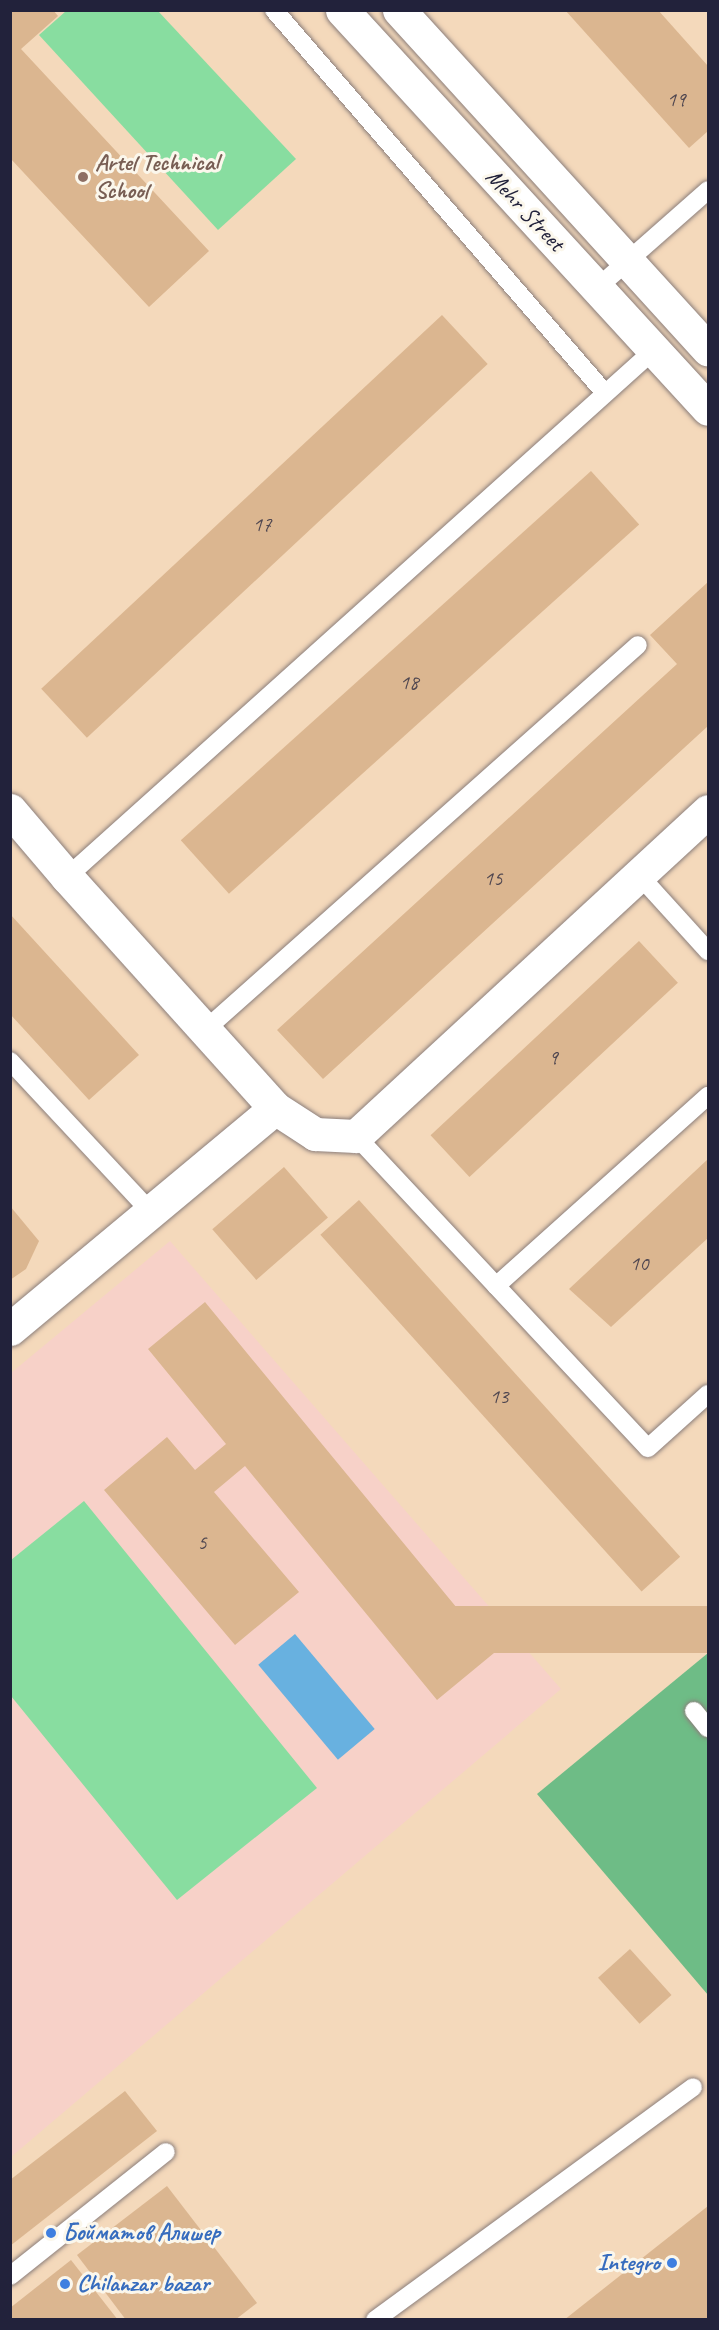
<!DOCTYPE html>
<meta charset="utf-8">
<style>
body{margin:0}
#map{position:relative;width:719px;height:2330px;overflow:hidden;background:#f4d9bb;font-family:Caveat,sans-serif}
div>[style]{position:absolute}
.built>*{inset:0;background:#f7d1c8}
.green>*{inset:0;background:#88dda0}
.forest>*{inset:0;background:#6ebc86}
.water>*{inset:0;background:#68b1e0;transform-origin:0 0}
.building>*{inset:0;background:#dbb690;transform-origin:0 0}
.roads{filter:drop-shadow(0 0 2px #8b7e7b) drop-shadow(0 0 2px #8b7e7b)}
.service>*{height:18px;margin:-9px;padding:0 9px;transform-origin:9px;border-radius:9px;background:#fff}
.minor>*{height:33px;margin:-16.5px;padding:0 16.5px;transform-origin:16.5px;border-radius:16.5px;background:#fff}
.dots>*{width:16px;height:16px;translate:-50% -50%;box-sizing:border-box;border:3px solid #fbf7ec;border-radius:50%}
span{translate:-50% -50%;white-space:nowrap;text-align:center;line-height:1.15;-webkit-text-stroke:6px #fbf7ec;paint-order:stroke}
.number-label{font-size:21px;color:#504750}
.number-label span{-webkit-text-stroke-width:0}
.education-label{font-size:24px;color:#785e54;font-weight:700}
.left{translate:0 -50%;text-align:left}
.street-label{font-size:24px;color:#22223b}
.shop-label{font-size:24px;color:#366cbe;font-weight:700}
.right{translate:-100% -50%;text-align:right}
.frame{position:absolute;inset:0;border:12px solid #22223b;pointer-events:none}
</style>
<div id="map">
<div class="built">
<div style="clip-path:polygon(170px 1241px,561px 1689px,11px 2157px,11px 1373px)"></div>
</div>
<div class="green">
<div style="clip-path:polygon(66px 11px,158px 11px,296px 159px,218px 230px,39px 35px)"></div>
<div style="clip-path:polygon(84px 1501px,317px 1788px,177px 1900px,11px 1696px,11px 1560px)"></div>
</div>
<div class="forest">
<div style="clip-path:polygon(708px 1653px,708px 1995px,537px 1794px)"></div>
</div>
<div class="water">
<div style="left:295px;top:1634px;width:124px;height:48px;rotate:50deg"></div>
</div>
<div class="building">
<div style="clip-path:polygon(10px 10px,53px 10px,58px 16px,21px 49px,209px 251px,149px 307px,10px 158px)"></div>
<div style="clip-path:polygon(565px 10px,658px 10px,708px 66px,708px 131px,689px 148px)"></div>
<div style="left:442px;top:315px;width:67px;height:548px;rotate:47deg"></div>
<div style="left:591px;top:471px;width:72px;height:552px;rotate:48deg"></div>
<div style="clip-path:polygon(708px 582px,708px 726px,323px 1079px,277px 1030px,677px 664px,650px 635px)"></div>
<div style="clip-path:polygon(10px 914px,139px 1055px,89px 1100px,10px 1014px)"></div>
<div style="left:639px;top:941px;width:57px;height:285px;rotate:47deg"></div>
<div style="clip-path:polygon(708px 1159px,708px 1238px,611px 1327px,569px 1289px)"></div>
<div style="left:284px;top:1167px;width:67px;height:95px;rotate:49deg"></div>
<div style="left:359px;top:1200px;width:480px;height:52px;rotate:48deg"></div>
<div style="clip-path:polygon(10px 1206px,39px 1241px,26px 1269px,10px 1280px)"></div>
<div style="clip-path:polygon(205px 1302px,494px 1653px,437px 1700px,245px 1466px,214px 1492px,299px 1592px,235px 1645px,104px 1490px,167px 1437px,195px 1470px,226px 1444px,148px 1349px)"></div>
<div style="left:708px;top:1606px;width:47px;height:253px;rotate:90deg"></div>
<div style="left:630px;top:1949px;width:62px;height:43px;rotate:48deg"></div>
<div style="clip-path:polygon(125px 2091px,157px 2131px,10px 2246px,10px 2180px)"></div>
<div style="clip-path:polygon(167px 2186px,257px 2303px,235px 2320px,126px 2320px,77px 2255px)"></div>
<div style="clip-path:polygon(708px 2206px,708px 2320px,564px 2320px)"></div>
<div style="clip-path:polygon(71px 2260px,118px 2320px,10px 2320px,10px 2308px)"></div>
</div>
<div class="roads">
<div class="service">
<div style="left:274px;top:10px;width:506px;rotate:49.17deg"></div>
<div style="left:597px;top:288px;width:148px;rotate:-41.4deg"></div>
<div style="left:639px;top:875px;width:103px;rotate:47.8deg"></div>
<div style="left:67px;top:877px;width:789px;rotate:-41.92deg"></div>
<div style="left:205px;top:1030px;width:579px;rotate:-41.64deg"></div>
<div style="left:10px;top:1061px;width:207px;rotate:47deg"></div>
<div style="left:356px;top:1136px;width:427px;rotate:46.9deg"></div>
<div style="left:648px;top:1448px;width:81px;rotate:-42deg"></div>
<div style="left:496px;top:1286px;width:285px;rotate:-41.9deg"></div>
<div style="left:694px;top:1711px;width:22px;rotate:51deg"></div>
<div style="left:10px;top:2276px;width:199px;rotate:-38.5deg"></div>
<div style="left:375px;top:2320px;width:394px;rotate:-36.2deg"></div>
</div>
<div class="minor">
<div style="left:342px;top:10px;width:541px;rotate:47.47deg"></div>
<div style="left:399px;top:10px;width:459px;rotate:47.7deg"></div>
<div style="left:10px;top:810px;width:88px;rotate:49.6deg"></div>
<div style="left:67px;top:877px;width:311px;rotate:48deg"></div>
<div style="left:275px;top:1108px;width:48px;rotate:33deg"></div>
<div style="left:315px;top:1134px;width:41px;rotate:2.8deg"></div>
<div style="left:356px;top:1136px;width:479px;rotate:-42.7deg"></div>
<div style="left:10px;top:1329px;width:345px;rotate:-39.8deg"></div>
</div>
</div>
<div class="dots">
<div style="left:83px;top:177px;background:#8d6e63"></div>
<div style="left:51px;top:2233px;background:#3f7fe0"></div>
<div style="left:672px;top:2263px;background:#3f7fe0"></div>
<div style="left:65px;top:2284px;background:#3f7fe0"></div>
</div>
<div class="number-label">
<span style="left:676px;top:99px">19</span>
<span style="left:262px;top:524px">17</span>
<span style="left:409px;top:682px">18</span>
<span style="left:493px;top:878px">15</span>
<span style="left:553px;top:1057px">9</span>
<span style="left:639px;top:1263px">10</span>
<span style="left:499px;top:1396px">13</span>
<span style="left:202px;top:1542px">5</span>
</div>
<div class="education-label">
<span class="left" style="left:95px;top:177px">Artel Technical<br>School</span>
</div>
<div class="street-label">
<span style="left:525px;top:210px;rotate:47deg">Mehr Street</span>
</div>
<div class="shop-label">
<span class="left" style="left:63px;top:2233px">Бойматов Алишер</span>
<span class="right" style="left:660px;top:2263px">Integro</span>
<span class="left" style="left:77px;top:2284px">Chilanzar bazar</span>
</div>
<div class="frame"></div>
</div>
